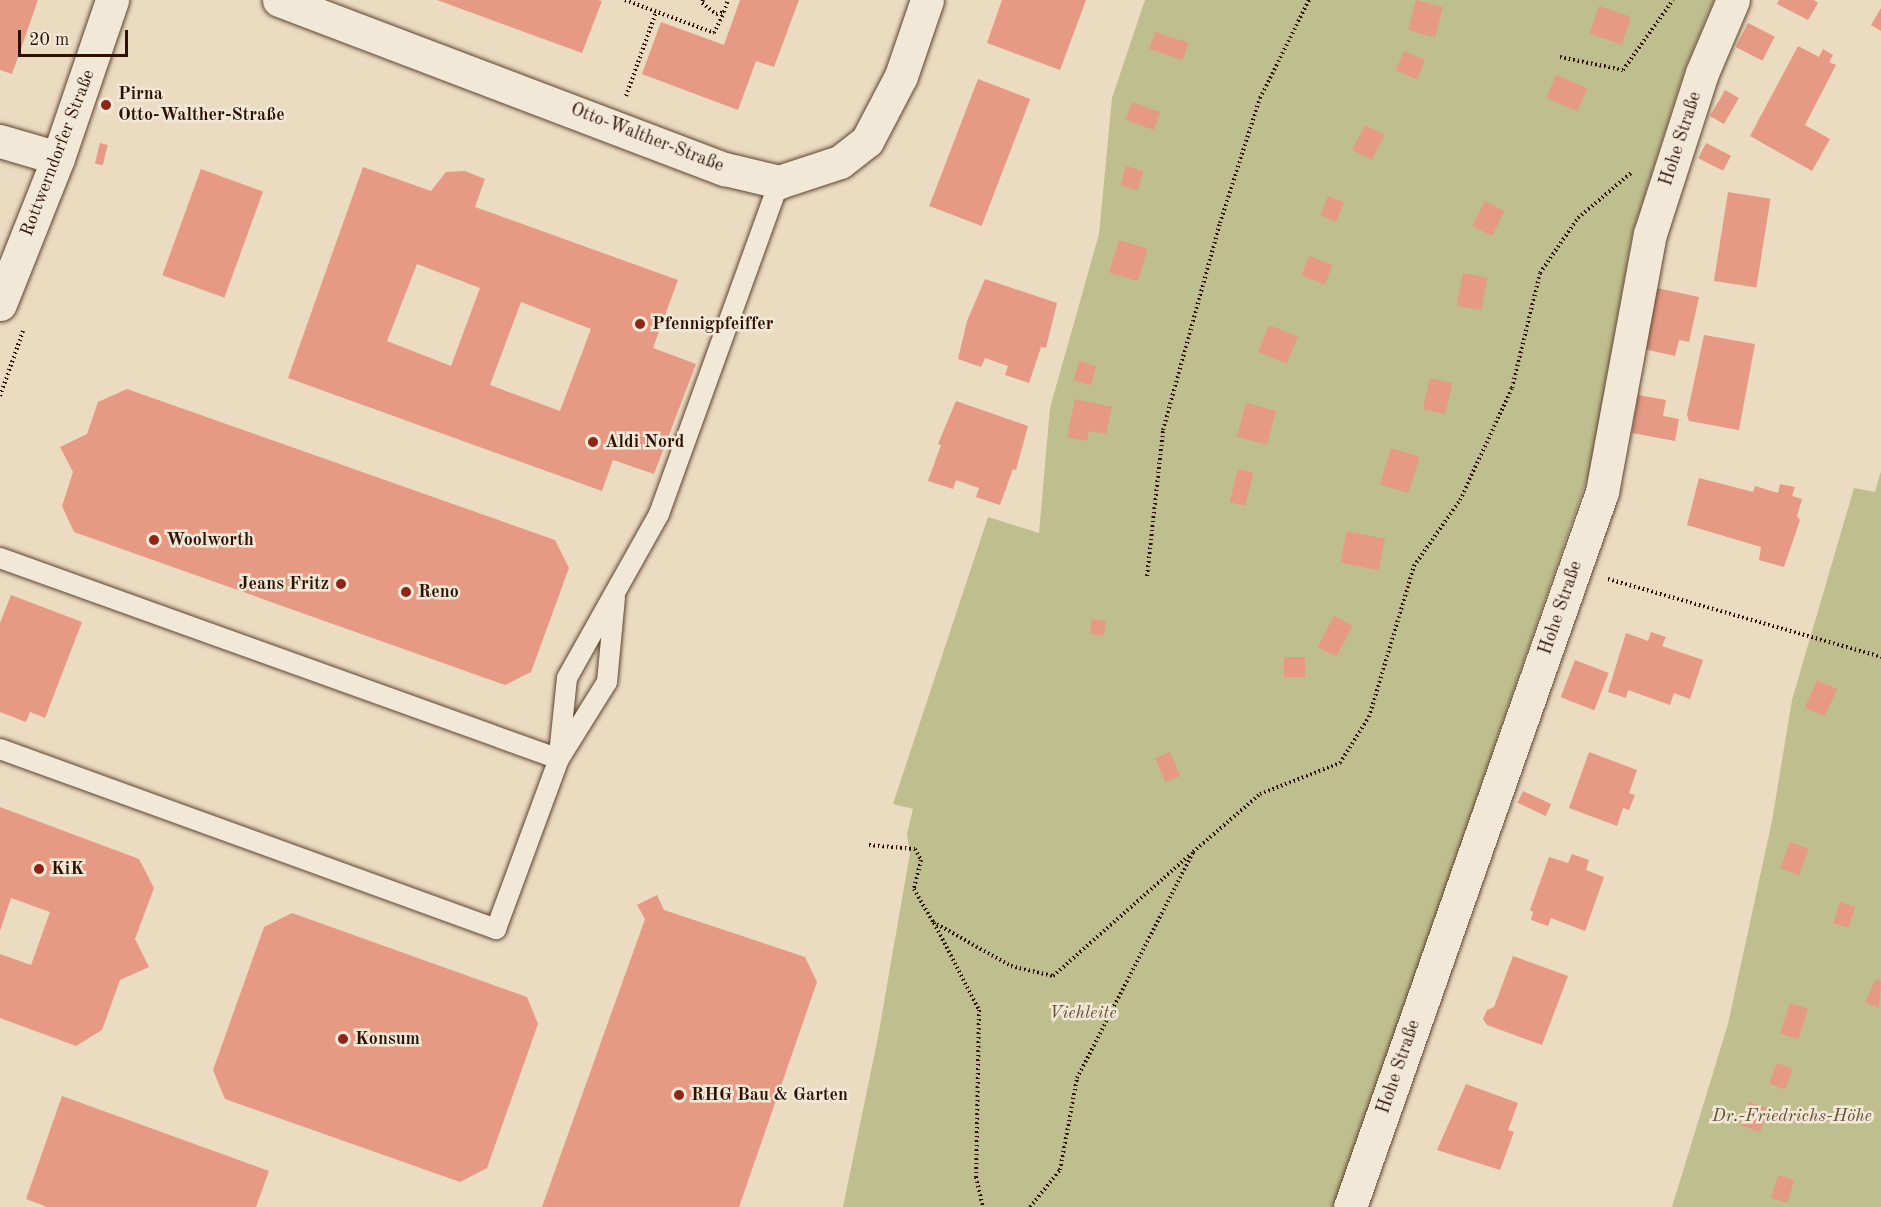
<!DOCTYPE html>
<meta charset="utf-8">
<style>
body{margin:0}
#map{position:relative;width:1881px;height:1207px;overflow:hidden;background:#ebdbc1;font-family:"Old Standard TT",serif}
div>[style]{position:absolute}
.green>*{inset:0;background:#bfbe8e}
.building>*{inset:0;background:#e69983;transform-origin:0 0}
.path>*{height:4px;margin-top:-2px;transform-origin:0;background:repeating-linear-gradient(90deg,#2e1100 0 1.5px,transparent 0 4.5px)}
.roads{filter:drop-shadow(0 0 2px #5d4430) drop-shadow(0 0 2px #5d4430)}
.service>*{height:20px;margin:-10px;padding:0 10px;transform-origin:10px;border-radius:10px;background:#f2e8d7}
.minor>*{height:33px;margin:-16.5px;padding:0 16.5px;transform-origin:16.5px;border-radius:16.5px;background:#f2e8d7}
.secondary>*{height:33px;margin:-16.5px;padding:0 16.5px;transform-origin:16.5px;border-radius:16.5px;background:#f2e8d7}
.dots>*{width:16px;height:16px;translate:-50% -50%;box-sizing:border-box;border:3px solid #f2e8d7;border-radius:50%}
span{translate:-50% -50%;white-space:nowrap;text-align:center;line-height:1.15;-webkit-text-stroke:5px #f2e8d7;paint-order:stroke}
.poi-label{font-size:18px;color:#2e1100;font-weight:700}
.left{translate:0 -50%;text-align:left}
.right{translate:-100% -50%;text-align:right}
.street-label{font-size:18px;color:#2e1100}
.park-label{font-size:18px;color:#614e32;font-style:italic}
.scale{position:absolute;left:18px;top:30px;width:110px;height:27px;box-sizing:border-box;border:3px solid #2e1100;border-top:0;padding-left:8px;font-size:18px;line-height:21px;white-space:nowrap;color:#2e1100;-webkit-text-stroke:4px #f2e8d7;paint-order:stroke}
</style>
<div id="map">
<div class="green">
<div style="clip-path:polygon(1145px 0,1714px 0,1685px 69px,1633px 231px,1589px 473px,1335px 1207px,843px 1207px,878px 1037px,910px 853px,907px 834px,913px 809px,893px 804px,988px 517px,1039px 533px,1050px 408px,1099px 234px,1112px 98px)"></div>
<div style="clip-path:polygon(1881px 471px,1881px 1207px,1672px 1207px,1728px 1024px,1772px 821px,1792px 700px,1854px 488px,1875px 492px)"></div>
</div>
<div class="building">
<div style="clip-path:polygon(0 0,38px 0,12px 74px,0 70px)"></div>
<div style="clip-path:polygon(437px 0,598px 0,602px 1px,582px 53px)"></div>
<div style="clip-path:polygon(740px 0,799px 0,774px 67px,756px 61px,738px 110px,642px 74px,661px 22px,724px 45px)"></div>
<div style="clip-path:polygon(1002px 0,1086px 0,1060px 70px,987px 43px)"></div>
<div style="left:1416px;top:0;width:28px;height:31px;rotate:15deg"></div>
<div style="clip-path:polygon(1779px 0,1814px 0,1818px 3px,1808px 20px,1777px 4px)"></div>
<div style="left:1599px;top:6px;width:34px;height:29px;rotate:19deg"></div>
<div style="clip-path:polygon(1881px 8px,1881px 31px,1871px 25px)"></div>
<div style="left:1748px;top:23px;width:30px;height:27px;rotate:27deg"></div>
<div style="left:1155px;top:32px;width:35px;height:18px;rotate:18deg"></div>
<div style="clip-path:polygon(1798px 46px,1819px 57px,1823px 49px,1833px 55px,1829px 62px,1836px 65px,1805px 125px,1830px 139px,1812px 171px,1750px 136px)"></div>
<div style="left:1404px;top:51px;width:23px;height:21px;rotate:23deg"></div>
<div style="left:1556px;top:75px;width:34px;height:25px;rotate:23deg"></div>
<div style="left:978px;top:79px;width:56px;height:136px;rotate:21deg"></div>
<div style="left:1725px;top:90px;width:16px;height:30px;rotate:30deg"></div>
<div style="left:1132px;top:102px;width:30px;height:19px;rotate:20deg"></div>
<div style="left:1365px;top:125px;width:22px;height:28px;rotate:27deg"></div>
<div style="left:100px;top:143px;width:8px;height:21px;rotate:14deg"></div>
<div style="left:1706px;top:143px;width:28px;height:17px;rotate:27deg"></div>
<div style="left:1126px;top:166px;width:18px;height:20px;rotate:16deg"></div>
<div style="clip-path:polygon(evenodd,363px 167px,431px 191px,446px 172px,465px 171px,485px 179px,475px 207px,678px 280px,653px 348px,696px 364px,654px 474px,613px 460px,602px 491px,288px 378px,363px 167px,417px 264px,480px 288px,451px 366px,387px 341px,417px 264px,363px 167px,521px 302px,591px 329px,560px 411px,490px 385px,521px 302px)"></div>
<div style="left:201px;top:169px;width:66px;height:113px;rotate:20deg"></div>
<div style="left:1728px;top:192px;width:43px;height:90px;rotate:9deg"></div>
<div style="left:1328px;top:196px;width:17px;height:21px;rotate:21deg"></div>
<div style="left:1485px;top:201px;width:22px;height:28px;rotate:27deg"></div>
<div style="left:1119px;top:240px;width:30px;height:34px;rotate:17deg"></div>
<div style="left:1309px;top:256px;width:25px;height:21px;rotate:21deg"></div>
<div style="left:1463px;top:273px;width:25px;height:33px;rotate:11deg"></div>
<div style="clip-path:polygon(985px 279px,1057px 303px,1046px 348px,1041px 347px,1029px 383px,1005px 375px,1008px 366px,985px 358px,981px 367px,958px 359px,967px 321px)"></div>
<div style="clip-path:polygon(1657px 288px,1699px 297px,1689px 342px,1679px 340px,1675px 356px,1644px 349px)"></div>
<div style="left:1269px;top:325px;width:31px;height:29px;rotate:22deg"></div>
<div style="clip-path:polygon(1704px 335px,1755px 344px,1739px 430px,1689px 421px,1687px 415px)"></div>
<div style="left:1079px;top:361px;width:18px;height:20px;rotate:16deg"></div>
<div style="left:1430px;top:378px;width:23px;height:32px;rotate:13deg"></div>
<div style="clip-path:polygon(127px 389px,555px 540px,569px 568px,531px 672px,505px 685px,74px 532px,62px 506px,73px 472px,60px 447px,87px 434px,98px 402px)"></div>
<div style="clip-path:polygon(1638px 395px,1666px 400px,1663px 416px,1679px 419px,1675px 441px,1632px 433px)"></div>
<div style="clip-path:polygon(1075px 399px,1112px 407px,1106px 434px,1089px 431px,1087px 441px,1067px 437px)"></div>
<div style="clip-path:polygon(956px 401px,1028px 426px,1016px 470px,1013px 469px,1000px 505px,976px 497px,979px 488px,956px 480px,953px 489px,928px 481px,941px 445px,938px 444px)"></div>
<div style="left:1246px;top:403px;width:31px;height:35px;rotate:15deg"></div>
<div style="left:1391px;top:448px;width:30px;height:38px;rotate:17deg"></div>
<div style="left:1238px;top:469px;width:16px;height:34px;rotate:14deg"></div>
<div style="clip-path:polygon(1699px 478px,1753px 492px,1755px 486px,1778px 493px,1780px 484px,1795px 487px,1792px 496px,1802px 499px,1797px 516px,1800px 520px,1784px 567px,1759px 560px,1761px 547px,1687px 525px)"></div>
<div style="left:1347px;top:531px;width:39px;height:32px;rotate:12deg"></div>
<div style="clip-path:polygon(11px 595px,82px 622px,45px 718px,30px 712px,26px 722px,0 712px,0 623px)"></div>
<div style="left:1334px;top:616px;width:21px;height:35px;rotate:28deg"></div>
<div style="left:1092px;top:619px;width:14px;height:15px;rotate:8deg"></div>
<div style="clip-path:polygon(1651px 632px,1666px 637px,1662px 646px,1703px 660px,1690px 699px,1674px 693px,1670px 705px,1628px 690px,1626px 698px,1608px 692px,1626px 633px,1648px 641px)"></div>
<div style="left:1284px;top:657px;width:21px;height:20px"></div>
<div style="left:1575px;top:660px;width:36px;height:40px;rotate:21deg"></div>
<div style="left:1817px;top:680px;width:22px;height:30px;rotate:24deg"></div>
<div style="left:1170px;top:752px;width:26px;height:16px;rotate:67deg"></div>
<div style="clip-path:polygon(1589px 752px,1637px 770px,1629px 793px,1635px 795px,1629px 810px,1623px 808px,1617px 826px,1569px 808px)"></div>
<div style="left:1523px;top:791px;width:31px;height:13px;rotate:25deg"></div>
<div style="clip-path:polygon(0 807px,139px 859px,154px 888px,135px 939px,149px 967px,120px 980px,102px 1030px,76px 1046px,0 1018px,0 954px,31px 965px,50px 912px,11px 898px,0 931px)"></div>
<div style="left:1790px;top:842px;width:20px;height:28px;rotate:20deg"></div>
<div style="clip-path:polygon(1572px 854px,1589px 860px,1586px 870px,1604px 877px,1585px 931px,1551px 918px,1548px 926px,1531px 920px,1533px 912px,1530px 910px,1549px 857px,1568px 863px)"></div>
<div style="clip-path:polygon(657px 895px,664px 910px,805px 957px,817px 982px,739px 1207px,542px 1207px,645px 919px,637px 905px)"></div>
<div style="left:1840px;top:902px;width:16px;height:22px;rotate:18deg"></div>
<div style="clip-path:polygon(292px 913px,527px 997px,538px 1024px,487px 1168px,460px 1182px,225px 1099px,213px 1070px,264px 927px)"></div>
<div style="clip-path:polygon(1513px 956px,1568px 976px,1542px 1045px,1487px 1025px,1483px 1019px,1487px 1010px,1494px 1007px)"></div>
<div style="clip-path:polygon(1876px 979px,1881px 982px,1879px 1008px,1865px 1002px)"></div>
<div style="left:1790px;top:1003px;width:19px;height:32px;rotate:18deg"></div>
<div style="left:1777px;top:1063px;width:17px;height:22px;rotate:21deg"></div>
<div style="clip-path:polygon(1466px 1084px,1518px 1103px,1508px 1130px,1514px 1132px,1500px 1170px,1437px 1150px)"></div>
<div style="clip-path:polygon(62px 1096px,269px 1171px,256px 1207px,47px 1207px,26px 1199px)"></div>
<div style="left:1749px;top:1102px;width:20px;height:25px;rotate:18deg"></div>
<div style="left:1778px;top:1175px;width:17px;height:24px;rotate:17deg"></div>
</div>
<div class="path">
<div style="left:625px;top:0;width:95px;rotate:20.3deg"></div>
<div style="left:714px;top:33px;width:23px;rotate:-65deg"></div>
<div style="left:703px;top:0;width:3px;rotate:108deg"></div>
<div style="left:702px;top:3px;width:18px;rotate:38deg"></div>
<div style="left:716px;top:14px;width:8px;rotate:-14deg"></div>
<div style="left:724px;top:12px;width:13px;rotate:-72deg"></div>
<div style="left:1560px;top:57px;width:64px;rotate:11.7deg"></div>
<div style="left:1623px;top:70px;width:86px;rotate:-54.5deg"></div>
<div style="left:626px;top:96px;width:89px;rotate:-70.3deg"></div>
<div style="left:0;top:396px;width:69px;rotate:-70.5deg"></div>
<div style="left:1147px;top:576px;width:147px;rotate:-83.7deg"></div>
<div style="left:1163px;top:430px;width:215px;rotate:-74.6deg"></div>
<div style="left:1220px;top:223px;width:131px;rotate:-72.3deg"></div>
<div style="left:1260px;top:98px;width:110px;rotate:-63.4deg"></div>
<div style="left:1608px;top:579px;width:284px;rotate:15.9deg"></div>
<div style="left:869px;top:845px;width:46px;rotate:5deg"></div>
<div style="left:915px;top:849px;width:13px;rotate:61deg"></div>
<div style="left:921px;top:860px;width:30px;rotate:104deg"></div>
<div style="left:914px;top:889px;width:38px;rotate:60deg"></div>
<div style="left:933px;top:922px;width:90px;rotate:29.4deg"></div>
<div style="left:1011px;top:966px;width:43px;rotate:13.4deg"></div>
<div style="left:1053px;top:976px;width:184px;rotate:-41.5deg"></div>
<div style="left:934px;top:923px;width:98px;rotate:62.7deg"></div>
<div style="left:979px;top:1010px;width:167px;rotate:91deg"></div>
<div style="left:976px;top:1177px;width:31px;rotate:77deg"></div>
<div style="left:1030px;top:1207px;width:48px;rotate:-51deg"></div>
<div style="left:1060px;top:1170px;width:94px;rotate:-79.5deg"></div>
<div style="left:1077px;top:1078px;width:254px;rotate:-62.8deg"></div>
<div style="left:1193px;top:852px;width:89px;rotate:-40.9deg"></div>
<div style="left:1260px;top:794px;width:86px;rotate:-21.2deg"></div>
<div style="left:1340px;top:763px;width:54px;rotate:-57.8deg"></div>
<div style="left:1369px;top:717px;width:158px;rotate:-73.4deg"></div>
<div style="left:1414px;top:566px;width:80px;rotate:-55.1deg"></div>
<div style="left:1460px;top:500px;width:123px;rotate:-65.1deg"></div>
<div style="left:1512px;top:388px;width:118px;rotate:-76.3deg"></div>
<div style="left:1540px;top:273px;width:67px;rotate:-55.4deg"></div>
<div style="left:1578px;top:218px;width:71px;rotate:-40.4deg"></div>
</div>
<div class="roads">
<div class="service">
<div style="left:0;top:558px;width:594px;rotate:19.78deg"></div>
<div style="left:0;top:749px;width:528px;rotate:19.95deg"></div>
<div style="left:496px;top:929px;width:181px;rotate:-69.7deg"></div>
<div style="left:559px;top:759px;width:91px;rotate:-58.1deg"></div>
<div style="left:607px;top:682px;width:85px;rotate:-84.6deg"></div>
<div style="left:559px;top:755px;width:77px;rotate:-84.1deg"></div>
<div style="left:567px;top:678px;width:188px;rotate:-60.7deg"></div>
<div style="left:659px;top:514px;width:353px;rotate:-70.1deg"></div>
</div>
<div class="minor">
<div style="left:279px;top:0;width:477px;rotate:20.8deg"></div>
<div style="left:725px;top:169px;width:56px;rotate:13.5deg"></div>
<div style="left:779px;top:182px;width:64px;rotate:-18.2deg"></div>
<div style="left:840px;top:162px;width:34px;rotate:-38deg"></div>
<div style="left:867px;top:141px;width:73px;rotate:-62.4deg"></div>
<div style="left:901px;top:76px;width:80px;rotate:-71.1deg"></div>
<div style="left:0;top:141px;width:60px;rotate:16.3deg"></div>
<div style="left:1350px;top:1207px;width:758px;rotate:-70.59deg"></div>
<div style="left:1602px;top:492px;width:262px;rotate:-79.5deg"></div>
<div style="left:1650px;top:234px;width:169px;rotate:-72.1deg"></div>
<div style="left:1702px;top:73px;width:79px;rotate:-67deg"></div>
</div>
<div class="secondary">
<div style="left:0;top:304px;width:157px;rotate:-68.3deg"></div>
<div style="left:58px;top:158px;width:167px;rotate:-71.1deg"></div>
</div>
</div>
<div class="dots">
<div style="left:106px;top:105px;background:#8f2418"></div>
<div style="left:640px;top:324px;background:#8f2418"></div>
<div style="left:593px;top:442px;background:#8f2418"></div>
<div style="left:154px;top:540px;background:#8f2418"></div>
<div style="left:341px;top:584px;background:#8f2418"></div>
<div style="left:406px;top:592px;background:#8f2418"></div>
<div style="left:39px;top:869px;background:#8f2418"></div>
<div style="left:343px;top:1039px;background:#8f2418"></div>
<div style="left:679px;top:1095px;background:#8f2418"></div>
</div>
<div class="poi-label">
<span class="left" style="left:118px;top:105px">Pirna<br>Otto-Walther-Straße</span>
<span class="left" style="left:652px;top:324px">Pfennigpfeiffer</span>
<span class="left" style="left:605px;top:442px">Aldi Nord</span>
<span class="left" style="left:166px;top:540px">Woolworth</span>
<span class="right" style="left:329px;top:584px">Jeans Fritz</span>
<span class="left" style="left:418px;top:592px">Reno</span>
<span class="left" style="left:51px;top:869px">KiK</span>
<span class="left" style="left:355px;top:1039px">Konsum</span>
<span class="left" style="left:691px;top:1095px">RHG Bau &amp; Garten</span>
</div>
<div class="street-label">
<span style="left:647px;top:138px;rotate:21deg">Otto-Walther-Straße</span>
<span style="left:1681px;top:139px;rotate:-72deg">Hohe Straße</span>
<span style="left:58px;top:153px;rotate:-69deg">Rottwerndorfer Straße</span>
<span style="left:1561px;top:608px;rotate:-71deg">Hohe Straße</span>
<span style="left:1399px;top:1067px;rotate:-71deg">Hohe Straße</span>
</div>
<div class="park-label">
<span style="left:1083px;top:1013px">Viehleite</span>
<span style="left:1792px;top:1116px">Dr.-Friedrichs-Höhe</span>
</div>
<div class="scale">20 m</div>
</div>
